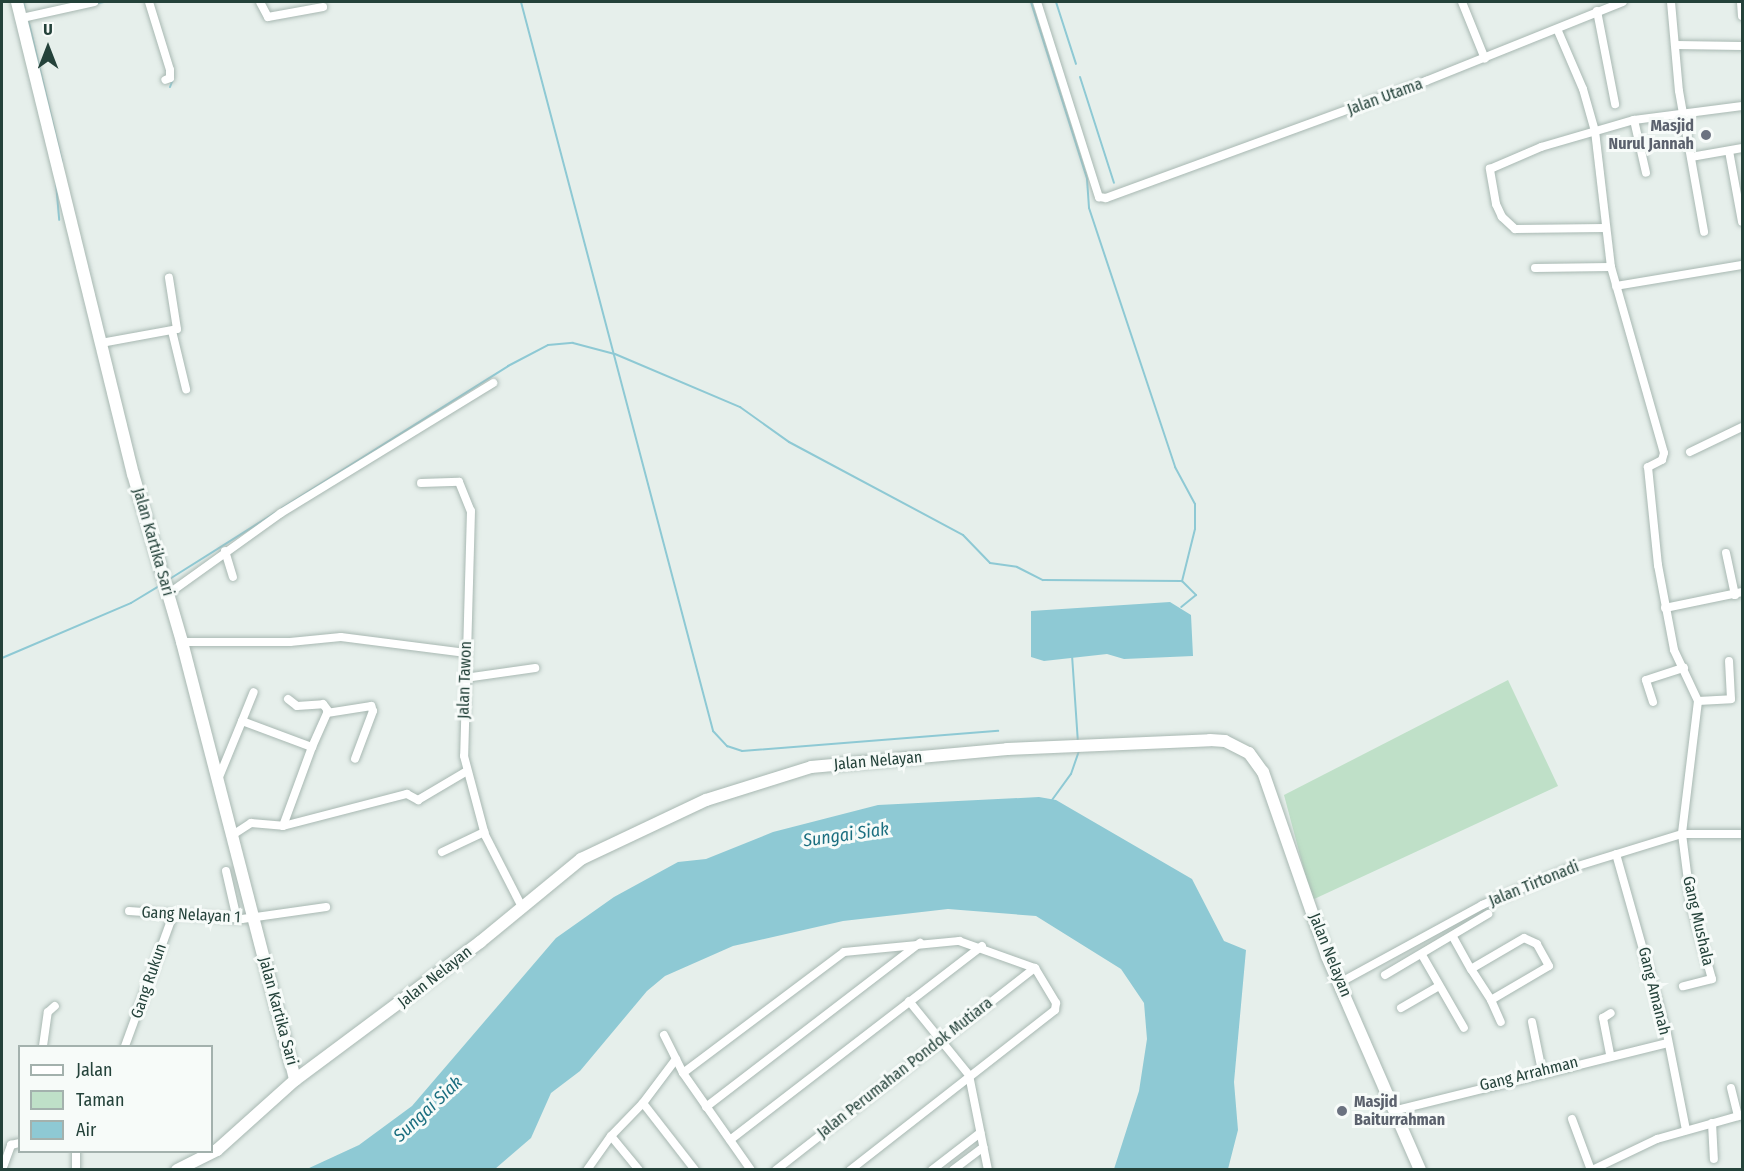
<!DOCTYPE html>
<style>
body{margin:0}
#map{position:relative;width:1744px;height:1171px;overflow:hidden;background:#e6efeb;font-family:"Fira Sans Condensed",sans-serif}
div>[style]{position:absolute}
.green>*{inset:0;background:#bfe0c8}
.water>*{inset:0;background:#8ec9d4}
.stream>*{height:2px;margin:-1px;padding:0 1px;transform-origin:1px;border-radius:1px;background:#8ec9d4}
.roads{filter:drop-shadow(0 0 2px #a8b8b2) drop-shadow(0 0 2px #a8b8b2)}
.street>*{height:8px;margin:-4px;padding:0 4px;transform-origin:4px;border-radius:4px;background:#fff}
.secondary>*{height:12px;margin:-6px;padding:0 6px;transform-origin:6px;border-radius:6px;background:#fff}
.dots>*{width:16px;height:16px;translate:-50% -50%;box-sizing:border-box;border:3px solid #f7fbf9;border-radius:50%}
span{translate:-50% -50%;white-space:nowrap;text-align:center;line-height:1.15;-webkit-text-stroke:6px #f7fbf9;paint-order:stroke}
.street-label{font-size:16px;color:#24423a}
.worship-label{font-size:16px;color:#5b616d;font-weight:700}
.right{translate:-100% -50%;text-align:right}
.left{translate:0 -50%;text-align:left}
.water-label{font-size:18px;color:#1c6f80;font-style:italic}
.frame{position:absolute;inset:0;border:3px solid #24423a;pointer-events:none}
.legend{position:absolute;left:18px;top:1045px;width:195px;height:108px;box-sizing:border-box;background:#f7fbf9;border:2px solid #a3b1ad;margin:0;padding:8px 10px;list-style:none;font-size:18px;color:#24423a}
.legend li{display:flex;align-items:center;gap:12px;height:30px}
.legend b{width:30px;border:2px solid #a3b1ad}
.north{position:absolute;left:18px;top:18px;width:60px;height:60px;-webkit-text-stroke:4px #f7fbf9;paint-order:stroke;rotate:0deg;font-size:16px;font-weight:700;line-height:24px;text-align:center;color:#24423a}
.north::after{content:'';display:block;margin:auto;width:21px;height:27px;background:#24423a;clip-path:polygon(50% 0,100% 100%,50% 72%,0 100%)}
</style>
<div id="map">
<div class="green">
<div style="clip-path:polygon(1508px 680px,1558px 786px,1312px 900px,1284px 795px)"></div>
</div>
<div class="water">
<div style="clip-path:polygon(1170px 602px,1191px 615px,1193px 656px,1124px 659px,1107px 654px,1044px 661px,1031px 657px,1031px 611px)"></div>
<div style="clip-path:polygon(1039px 797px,1056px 800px,1192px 879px,1224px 941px,1246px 950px,1234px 1082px,1238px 1130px,1228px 1169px,1114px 1169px,1139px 1091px,1147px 1039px,1144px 1003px,1121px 969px,1036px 916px,948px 909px,843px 921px,733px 946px,665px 976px,647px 991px,580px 1071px,551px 1093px,531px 1138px,495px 1169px,307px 1169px,359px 1145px,412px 1106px,556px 938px,614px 897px,678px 862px,706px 859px,773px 832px,878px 805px)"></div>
</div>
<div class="stream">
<div style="left:23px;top:2px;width:6px;rotate:72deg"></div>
<div style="left:521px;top:2px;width:754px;rotate:75.24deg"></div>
<div style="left:713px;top:731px;width:21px;rotate:47deg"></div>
<div style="left:727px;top:746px;width:16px;rotate:18deg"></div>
<div style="left:742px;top:751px;width:257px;rotate:-4.5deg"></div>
<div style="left:1031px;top:2px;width:186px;rotate:72.4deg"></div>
<div style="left:1087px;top:179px;width:29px;rotate:86deg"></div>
<div style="left:1089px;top:208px;width:273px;rotate:71.6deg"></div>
<div style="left:1175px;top:467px;width:42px;rotate:61.6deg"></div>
<div style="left:1195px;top:504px;width:25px;rotate:90deg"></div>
<div style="left:1195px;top:529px;width:54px;rotate:104deg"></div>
<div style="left:1182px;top:581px;width:20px;rotate:45deg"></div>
<div style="left:1196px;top:595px;width:19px;rotate:141deg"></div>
<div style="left:1056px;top:2px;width:65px;rotate:72.1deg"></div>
<div style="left:98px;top:3px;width:6px;rotate:-9deg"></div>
<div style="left:28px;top:19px;width:147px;rotate:76.6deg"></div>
<div style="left:1080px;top:77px;width:111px;rotate:72.2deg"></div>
<div style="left:170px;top:87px;width:9px;rotate:-69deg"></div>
<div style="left:56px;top:183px;width:37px;rotate:85deg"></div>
<div style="left:282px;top:508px;width:267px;rotate:-32.1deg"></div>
<div style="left:508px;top:366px;width:45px;rotate:-27.7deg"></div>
<div style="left:548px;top:345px;width:25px;rotate:-5deg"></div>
<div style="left:573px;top:343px;width:43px;rotate:14.7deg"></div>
<div style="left:615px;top:354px;width:136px;rotate:23deg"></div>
<div style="left:740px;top:407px;width:60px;rotate:35.5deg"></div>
<div style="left:789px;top:442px;width:197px;rotate:28.1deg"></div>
<div style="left:963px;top:535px;width:39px;rotate:46deg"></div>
<div style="left:990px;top:563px;width:27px;rotate:8deg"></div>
<div style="left:1017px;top:567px;width:29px;rotate:27deg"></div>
<div style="left:1043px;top:580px;width:139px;rotate:0.4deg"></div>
<div style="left:168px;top:580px;width:126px;rotate:-32.1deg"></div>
<div style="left:1072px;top:655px;width:87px;rotate:86.1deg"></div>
<div style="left:2px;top:658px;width:140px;rotate:-23.1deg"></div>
<div style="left:131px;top:603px;width:35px;rotate:-31deg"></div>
<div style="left:1052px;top:800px;width:32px;rotate:-54deg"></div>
<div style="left:1071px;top:774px;width:24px;rotate:-71deg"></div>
</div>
<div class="roads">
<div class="street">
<div style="left:149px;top:2px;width:71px;rotate:72.8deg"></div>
<div style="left:170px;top:70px;width:8px;rotate:90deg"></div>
<div style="left:170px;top:78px;width:5px;rotate:158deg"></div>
<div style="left:260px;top:2px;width:17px;rotate:62deg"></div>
<div style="left:268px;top:17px;width:56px;rotate:-10.3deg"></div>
<div style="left:1037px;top:2px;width:205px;rotate:72.4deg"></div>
<div style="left:1099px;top:197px;width:7px;rotate:8deg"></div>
<div style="left:1106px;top:198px;width:341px;rotate:-20.1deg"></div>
<div style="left:1426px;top:81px;width:212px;rotate:-21.9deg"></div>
<div style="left:1462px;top:2px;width:61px;rotate:68deg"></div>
<div style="left:1671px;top:2px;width:89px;rotate:84.9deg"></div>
<div style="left:1679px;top:91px;width:143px;rotate:79.9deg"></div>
<div style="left:1741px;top:2px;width:14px;rotate:86deg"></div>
<div style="left:1597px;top:11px;width:95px;rotate:79deg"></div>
<div style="left:22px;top:18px;width:74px;rotate:-12.5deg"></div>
<div style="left:1558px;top:31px;width:63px;rotate:66.7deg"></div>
<div style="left:1583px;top:89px;width:44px;rotate:74.1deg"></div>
<div style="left:1595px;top:131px;width:137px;rotate:83.3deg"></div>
<div style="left:1611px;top:267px;width:193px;rotate:74.1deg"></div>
<div style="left:1664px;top:453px;width:7px;rotate:106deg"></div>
<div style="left:1662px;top:460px;width:16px;rotate:153deg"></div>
<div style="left:1648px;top:467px;width:99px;rotate:84.2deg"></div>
<div style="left:1658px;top:565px;width:86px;rotate:79.3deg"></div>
<div style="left:1674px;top:650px;width:56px;rotate:64.8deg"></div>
<div style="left:1698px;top:701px;width:134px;rotate:96.9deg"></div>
<div style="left:1682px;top:834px;width:71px;rotate:82.7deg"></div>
<div style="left:1691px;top:904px;width:78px;rotate:74.4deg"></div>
<div style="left:1712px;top:979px;width:30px;rotate:166deg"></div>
<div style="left:1676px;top:45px;width:66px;rotate:0.9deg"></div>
<div style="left:1634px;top:120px;width:54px;rotate:77.2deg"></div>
<div style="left:1729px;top:151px;width:72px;rotate:79.6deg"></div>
<div style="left:1691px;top:157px;width:52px;rotate:-10deg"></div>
<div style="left:1605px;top:228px;width:90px;rotate:179.4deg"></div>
<div style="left:1515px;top:229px;width:18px;rotate:-137deg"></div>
<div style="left:1502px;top:217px;width:14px;rotate:-115deg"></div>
<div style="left:1496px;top:204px;width:36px;rotate:-100deg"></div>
<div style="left:1490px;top:169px;width:56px;rotate:-23.3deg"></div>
<div style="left:1541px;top:147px;width:97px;rotate:-16.2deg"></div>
<div style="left:1634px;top:120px;width:109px;rotate:-7.4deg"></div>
<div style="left:1535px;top:268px;width:76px;rotate:-0.8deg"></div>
<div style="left:1616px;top:286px;width:128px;rotate:-9.5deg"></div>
<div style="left:172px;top:331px;width:60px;rotate:76.4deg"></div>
<div style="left:101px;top:343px;width:77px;rotate:-10.4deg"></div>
<div style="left:177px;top:329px;width:52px;rotate:-98.9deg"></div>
<div style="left:1690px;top:452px;width:58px;rotate:-25.7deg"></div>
<div style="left:421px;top:483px;width:38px;rotate:-2deg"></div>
<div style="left:459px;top:482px;width:31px;rotate:68deg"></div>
<div style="left:471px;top:511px;width:245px;rotate:91.6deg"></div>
<div style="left:464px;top:756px;width:82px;rotate:75.1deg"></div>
<div style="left:485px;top:835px;width:81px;rotate:62.8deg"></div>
<div style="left:225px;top:551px;width:27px;rotate:73deg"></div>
<div style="left:1726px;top:553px;width:43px;rotate:77.9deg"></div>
<div style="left:168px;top:594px;width:139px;rotate:-35.6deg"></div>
<div style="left:281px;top:513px;width:249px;rotate:-31.5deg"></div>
<div style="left:1665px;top:608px;width:79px;rotate:-11.7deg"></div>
<div style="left:182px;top:642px;width:108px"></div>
<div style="left:290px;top:642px;width:51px;rotate:-5.6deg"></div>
<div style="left:341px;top:637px;width:126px;rotate:7.3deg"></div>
<div style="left:465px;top:678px;width:71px;rotate:-8.1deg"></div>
<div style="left:288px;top:699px;width:11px;rotate:38deg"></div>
<div style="left:297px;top:706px;width:26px;rotate:-4deg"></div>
<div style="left:323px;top:704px;width:10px;rotate:53deg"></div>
<div style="left:1698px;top:701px;width:33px;rotate:-3deg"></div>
<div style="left:1731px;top:699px;width:38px;rotate:-93deg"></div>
<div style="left:1653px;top:702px;width:23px;rotate:-108deg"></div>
<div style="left:1646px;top:680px;width:40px;rotate:-18deg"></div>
<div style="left:242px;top:721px;width:31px;rotate:-68deg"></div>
<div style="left:312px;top:747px;width:37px;rotate:-66deg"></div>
<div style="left:327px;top:713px;width:45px;rotate:-9deg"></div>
<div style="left:371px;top:706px;width:5px;rotate:68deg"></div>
<div style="left:373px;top:711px;width:51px;rotate:110.6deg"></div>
<div style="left:217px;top:782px;width:66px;rotate:-67.7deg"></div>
<div style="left:242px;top:721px;width:75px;rotate:20.4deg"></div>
<div style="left:312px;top:747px;width:84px;rotate:110.2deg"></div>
<div style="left:231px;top:836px;width:24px;rotate:-33deg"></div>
<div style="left:251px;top:823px;width:32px;rotate:5deg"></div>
<div style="left:283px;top:826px;width:128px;rotate:-14.5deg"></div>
<div style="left:407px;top:794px;width:13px;rotate:29deg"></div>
<div style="left:418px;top:800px;width:57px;rotate:-30.6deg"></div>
<div style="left:442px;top:852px;width:47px;rotate:-25.5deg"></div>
<div style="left:1616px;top:854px;width:187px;rotate:74.2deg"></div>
<div style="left:1667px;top:1034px;width:98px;rotate:78.8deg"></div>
<div style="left:226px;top:871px;width:49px;rotate:77.1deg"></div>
<div style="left:129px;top:911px;width:113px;rotate:4deg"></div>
<div style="left:242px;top:919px;width:85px;rotate:-8.1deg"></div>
<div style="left:1453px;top:937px;width:37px;rotate:61deg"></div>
<div style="left:1471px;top:969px;width:37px;rotate:57deg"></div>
<div style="left:1491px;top:1000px;width:67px;rotate:-30.4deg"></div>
<div style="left:1549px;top:966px;width:25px;rotate:-119deg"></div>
<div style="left:1537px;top:944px;width:14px;rotate:-155deg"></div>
<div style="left:1524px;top:938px;width:61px;rotate:149.7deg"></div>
<div style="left:1422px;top:955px;width:84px;rotate:60.1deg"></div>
<div style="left:1385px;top:975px;width:120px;rotate:-30.6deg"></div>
<div style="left:1341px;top:982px;width:161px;rotate:-28.6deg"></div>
<div style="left:1482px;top:905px;width:93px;rotate:-22.7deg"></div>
<div style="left:1568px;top:869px;width:119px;rotate:-17.1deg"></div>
<div style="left:1682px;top:834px;width:60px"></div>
<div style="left:1491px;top:1000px;width:24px;rotate:66deg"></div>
<div style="left:909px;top:1001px;width:95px;rotate:51deg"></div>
<div style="left:969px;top:1075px;width:97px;rotate:78.7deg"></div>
<div style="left:1401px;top:1008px;width:44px;rotate:-30.1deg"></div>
<div style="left:1532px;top:1022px;width:50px;rotate:78.5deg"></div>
<div style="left:664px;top:1035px;width:42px;rotate:63.4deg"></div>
<div style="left:683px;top:1073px;width:118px;rotate:55deg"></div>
<div style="left:43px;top:1046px;width:34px;rotate:-82deg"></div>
<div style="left:48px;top:1012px;width:9px;rotate:-41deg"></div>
<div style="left:125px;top:1046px;width:140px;rotate:-69.9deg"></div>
<div style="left:1610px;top:1054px;width:37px;rotate:-101deg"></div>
<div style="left:1603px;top:1018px;width:9px;rotate:-32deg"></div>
<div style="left:683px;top:1073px;width:201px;rotate:-36.9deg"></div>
<div style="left:844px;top:952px;width:116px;rotate:-5.5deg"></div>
<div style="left:959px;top:941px;width:81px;rotate:19.6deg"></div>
<div style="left:1035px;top:968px;width:41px;rotate:59deg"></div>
<div style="left:1056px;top:1003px;width:7px;rotate:98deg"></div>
<div style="left:1055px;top:1010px;width:260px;rotate:142deg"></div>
<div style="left:1731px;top:1088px;width:29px;rotate:76deg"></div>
<div style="left:643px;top:1103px;width:55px;rotate:-53.1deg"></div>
<div style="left:706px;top:1107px;width:270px;rotate:-37.5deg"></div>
<div style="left:1393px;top:1111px;width:282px;rotate:-13.9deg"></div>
<div style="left:1572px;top:1119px;width:54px;rotate:69.6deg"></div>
<div style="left:1712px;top:1123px;width:36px;rotate:87deg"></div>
<div style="left:611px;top:1136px;width:44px;rotate:50.5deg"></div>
<div style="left:730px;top:1140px;width:318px;rotate:-37.6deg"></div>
<div style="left:76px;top:1152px;width:18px;rotate:90deg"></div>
<div style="left:2px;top:1170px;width:27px;rotate:-70deg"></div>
<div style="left:11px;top:1145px;width:9px;rotate:-13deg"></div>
<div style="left:587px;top:1170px;width:42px;rotate:-54.8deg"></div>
<div style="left:611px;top:1136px;width:46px;rotate:-45.9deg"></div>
<div style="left:643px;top:1103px;width:85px;rotate:52.2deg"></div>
<div style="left:776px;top:1170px;width:328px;rotate:-38deg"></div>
<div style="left:932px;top:1170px;width:61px;rotate:-37.6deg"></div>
<div style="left:953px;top:1170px;width:38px;rotate:-37deg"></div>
<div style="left:1592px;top:1170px;width:72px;rotate:-25.5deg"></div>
<div style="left:1657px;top:1139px;width:88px;rotate:-15.8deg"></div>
</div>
<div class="secondary">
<div style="left:17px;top:2px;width:486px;rotate:76.2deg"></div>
<div style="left:133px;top:474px;width:175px;rotate:73.7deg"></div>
<div style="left:182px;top:642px;width:452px;rotate:75.5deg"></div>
<div style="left:177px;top:1170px;width:45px;rotate:-26.6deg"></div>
<div style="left:217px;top:1150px;width:105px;rotate:-41.9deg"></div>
<div style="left:295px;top:1080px;width:231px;rotate:-36.7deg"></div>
<div style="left:480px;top:942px;width:131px;rotate:-39.4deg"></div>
<div style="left:581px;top:859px;width:138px;rotate:-25.3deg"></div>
<div style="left:706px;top:800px;width:110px;rotate:-17.4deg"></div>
<div style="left:811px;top:767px;width:197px;rotate:-5.2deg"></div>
<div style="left:1007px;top:749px;width:203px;rotate:-2.5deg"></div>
<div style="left:1210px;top:740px;width:15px;rotate:4deg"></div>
<div style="left:1225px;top:741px;width:27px;rotate:27deg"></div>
<div style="left:1249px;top:753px;width:24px;rotate:54deg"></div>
<div style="left:1263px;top:772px;width:195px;rotate:70.8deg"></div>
<div style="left:1327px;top:956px;width:233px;rotate:66.5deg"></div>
</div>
</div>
<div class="dots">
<div style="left:1706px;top:135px;background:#6b7280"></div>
<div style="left:1342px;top:1111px;background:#6b7280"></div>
</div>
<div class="street-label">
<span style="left:1385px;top:97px;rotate:-20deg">Jalan Utama</span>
<span style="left:153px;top:542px;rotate:74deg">Jalan Kartika Sari</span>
<span style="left:465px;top:680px;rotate:-88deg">Jalan Tawon</span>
<span style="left:878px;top:761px;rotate:-5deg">Jalan Nelayan</span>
<span style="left:1534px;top:884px;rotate:-22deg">Jalan Tirtonadi</span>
<span style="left:191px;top:915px;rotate:3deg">Gang Nelayan 1</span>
<span style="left:1698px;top:921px;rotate:77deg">Gang Mushala</span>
<span style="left:1330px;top:955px;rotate:68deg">Jalan Nelayan</span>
<span style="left:435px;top:977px;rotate:-38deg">Jalan Nelayan</span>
<span style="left:149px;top:981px;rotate:-71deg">Gang Rukun</span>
<span style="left:1654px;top:991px;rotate:76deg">Gang Amanah</span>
<span style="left:278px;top:1011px;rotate:75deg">Jalan Kartika Sari</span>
<span style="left:905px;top:1068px;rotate:-38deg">Jalan Perumahan Pondok Mutiara</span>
<span style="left:1529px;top:1074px;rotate:-14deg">Gang Arrahman</span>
</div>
<div class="worship-label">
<span class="right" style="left:1694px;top:135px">Masjid<br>Nurul Jannah</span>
<span class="left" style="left:1354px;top:1111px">Masjid<br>Baiturrahman</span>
</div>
<div class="water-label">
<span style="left:846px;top:835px;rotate:-8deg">Sungai Siak</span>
<span style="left:428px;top:1109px;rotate:-43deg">Sungai Siak</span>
</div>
<div class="frame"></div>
<ul class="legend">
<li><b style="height:8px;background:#fff"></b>Jalan</li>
<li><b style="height:16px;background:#bfe0c8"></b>Taman</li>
<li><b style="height:16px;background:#8ec9d4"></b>Air</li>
</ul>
<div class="north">U</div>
</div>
